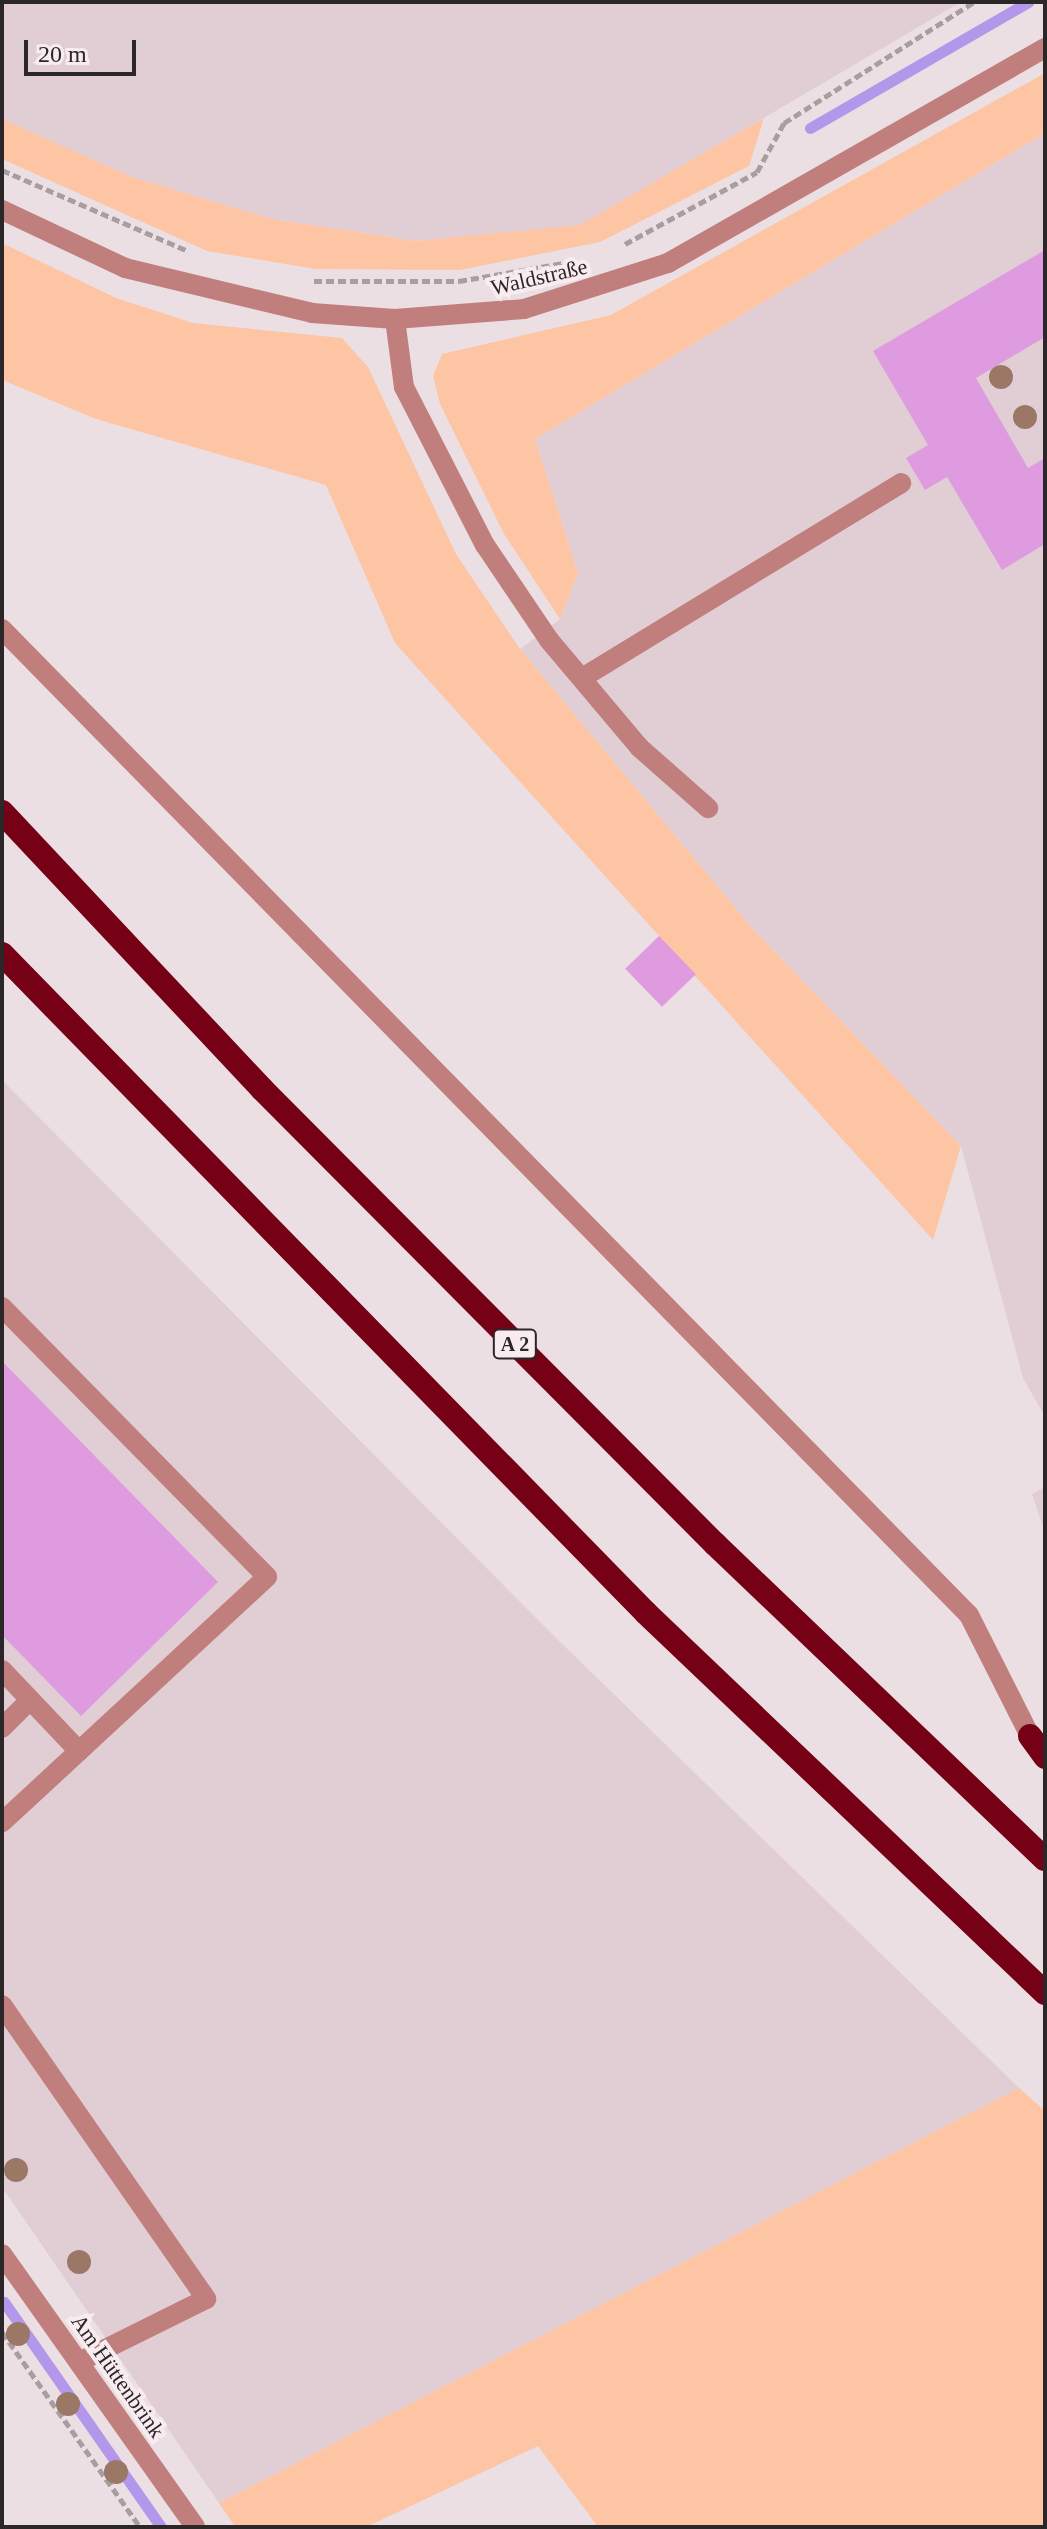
<!DOCTYPE html>
<meta charset="utf-8">
<style>
body{margin:0}
#map{position:relative;width:1047px;height:2529px;overflow:hidden;background:#ebdfe3;font-family:"Times New Roman",serif}
div>[style]{position:absolute}
.built>*{inset:0;background:#e1ced5}
.green>*{inset:0;background:#fec5a5}
.stream>*{height:11px;margin:-5.5px;padding:0 5.5px;transform-origin:5.5px;border-radius:5.5px;background:#b297ea}
.building>*{inset:0;background:#df9be0;transform-origin:0 0}
.path>*{height:5px;margin-top:-2.5px;transform-origin:0;background:repeating-linear-gradient(90deg,#a89ea2 0 8px,transparent 0 12px)}
.minor>*{height:20px;margin:-10px;padding:0 10px;transform-origin:10px;border-radius:10px;background:#c07f7c}
.highway>*{height:24px;margin:-12px;padding:0 12px;transform-origin:12px;border-radius:12px;background:#760015}
.trees>*{width:24px;height:24px;margin:-12px;border-radius:50%;background:#9b7866}
span{translate:-50% -50%;white-space:nowrap;text-align:center;line-height:1.15;-webkit-text-stroke:8px #f8ecf0;paint-order:stroke}
.shield-label span{padding:2px 6px;background:#f8ecf0;border:2px solid;border-radius:6px;-webkit-text-stroke-width:0}
.shield-label{font-size:20px;color:#2b2628;font-weight:700}
.street-label{font-size:22px;color:#2b2628}
.frame{position:absolute;inset:0;border:4px solid #2b2628;pointer-events:none}
.scale{position:absolute;left:24px;top:40px;width:112px;height:36px;box-sizing:border-box;border:4px solid #2b2628;border-top:0;padding-left:10px;font-size:24px;line-height:28px;white-space:nowrap;color:#2b2628;-webkit-text-stroke:6px #f8ecf0;paint-order:stroke}
</style>
<div id="map">
<div class="built">
<div style="clip-path:polygon(2px 2px,961px 2px,580px 226px,416px 241px,272px 219px,132px 177px,19px 129px,2px 119px)"></div>
<div style="clip-path:polygon(1045px 133px,1045px 1417px,1023px 1378px,961px 1146px,752px 928px,520px 649px,560px 619px,578px 573px,535px 439px)"></div>
<div style="clip-path:polygon(2px 1080px,555px 1637px,1019px 2088px,219px 2503px,2px 2187px)"></div>
<div style="clip-path:polygon(1045px 1487px,1045px 1533px,1032px 1494px)"></div>
</div>
<div class="green">
<div style="clip-path:polygon(1045px 73px,1045px 133px,535px 439px,578px 573px,560px 619px,504px 534px,440px 404px,433px 376px,442px 354px,611px 315px)"></div>
<div style="clip-path:polygon(764px 118px,749px 166px,600px 242px,460px 270px,316px 269px,207px 251px,2px 159px,2px 119px,132px 177px,272px 219px,416px 241px,580px 225px)"></div>
<div style="clip-path:polygon(2px 243px,116px 298px,193px 323px,342px 338px,368px 367px,456px 554px,520px 649px,752px 928px,961px 1146px,933px 1240px,395px 643px,326px 485px,96px 419px,2px 380px)"></div>
<div style="clip-path:polygon(1019px 2088px,1045px 2111px,1045px 2527px,598px 2527px,538px 2446px,366px 2527px,235px 2527px,219px 2503px)"></div>
</div>
<div class="stream">
<div style="left:810px;top:128px;width:252px;rotate:-30deg"></div>
<div style="left:4px;top:2302px;width:274px;rotate:55.1deg"></div>
</div>
<div class="building">
<div style="clip-path:polygon(1045px 250px,1045px 337px,976px 378px,1028px 468px,1045px 458px,1045px 544px,1002px 570px,947px 477px,925px 490px,906px 458px,928px 445px,873px 351px)"></div>
<div style="left:659px;top:936px;width:53px;height:47px;rotate:46deg"></div>
<div style="clip-path:polygon(2px 1361px,218px 1582px,81px 1716px,2px 1635px)"></div>
</div>
<div class="path">
<div style="left:2px;top:170px;width:203px;rotate:23.5deg"></div>
<div style="left:625px;top:244px;width:150px;rotate:-28.6deg"></div>
<div style="left:757px;top:172px;width:56px;rotate:-61.1deg"></div>
<div style="left:784px;top:123px;width:225px;rotate:-32.5deg"></div>
<div style="left:314px;top:281px;width:145px"></div>
<div style="left:459px;top:281px;width:106px;rotate:-9.8deg"></div>
<div style="left:2px;top:2332px;width:239px;rotate:54.7deg"></div>
</div>
<div class="minor">
<div style="left:2px;top:210px;width:136px;rotate:25.2deg"></div>
<div style="left:125px;top:268px;width:192px;rotate:13.5deg"></div>
<div style="left:312px;top:313px;width:83px;rotate:4.1deg"></div>
<div style="left:395px;top:319px;width:129px;rotate:-4.4deg"></div>
<div style="left:524px;top:309px;width:151px;rotate:-17.7deg"></div>
<div style="left:668px;top:263px;width:434px;rotate:-29.7deg"></div>
<div style="left:395px;top:319px;width:69px;rotate:82.5deg"></div>
<div style="left:404px;top:387px;width:178px;rotate:62.9deg"></div>
<div style="left:485px;top:545px;width:115px;rotate:56deg"></div>
<div style="left:549px;top:640px;width:141px;rotate:49.9deg"></div>
<div style="left:640px;top:748px;width:91px;rotate:41.4deg"></div>
<div style="left:2px;top:629px;width:1381px;rotate:45.56deg"></div>
<div style="left:969px;top:1615px;width:136px;rotate:63.2deg"></div>
<div style="left:582px;top:678px;width:374px;rotate:-31.4deg"></div>
<div style="left:2px;top:1307px;width:378px;rotate:45.5deg"></div>
<div style="left:267px;top:1577px;width:361px;rotate:137.2deg"></div>
<div style="left:2px;top:1670px;width:112px;rotate:46.5deg"></div>
<div style="left:2px;top:1728px;width:40px;rotate:-45deg"></div>
<div style="left:2px;top:2005px;width:358px;rotate:55.2deg"></div>
<div style="left:206px;top:2299px;width:142px;rotate:153.6deg"></div>
<div style="left:2px;top:2254px;width:334px;rotate:54.7deg"></div>
</div>
<div class="highway">
<div style="left:2px;top:812px;width:380px;rotate:46.8deg"></div>
<div style="left:262px;top:1089px;width:642px;rotate:45.13deg"></div>
<div style="left:715px;top:1544px;width:456px;rotate:43.7deg"></div>
<div style="left:2px;top:954px;width:921px;rotate:45.66deg"></div>
<div style="left:646px;top:1613px;width:551px;rotate:43.6deg"></div>
<div style="left:1030px;top:1736px;width:26px;rotate:54deg"></div>
</div>
<div class="trees">
<div style="left:1001px;top:377px"></div>
<div style="left:1025px;top:417px"></div>
<div style="left:16px;top:2170px"></div>
<div style="left:79px;top:2262px"></div>
<div style="left:18px;top:2334px"></div>
<div style="left:68px;top:2404px"></div>
<div style="left:116px;top:2472px"></div>
</div>
<div class="shield-label">
<span style="left:515px;top:1344px">A 2</span>
</div>
<div class="street-label">
<span style="left:539px;top:277px;rotate:-13deg">Waldstraße</span>
<span style="left:118px;top:2376px;rotate:55deg">Am Hüttenbrink</span>
</div>
<div class="frame"></div>
<div class="scale">20 m</div>
</div>
